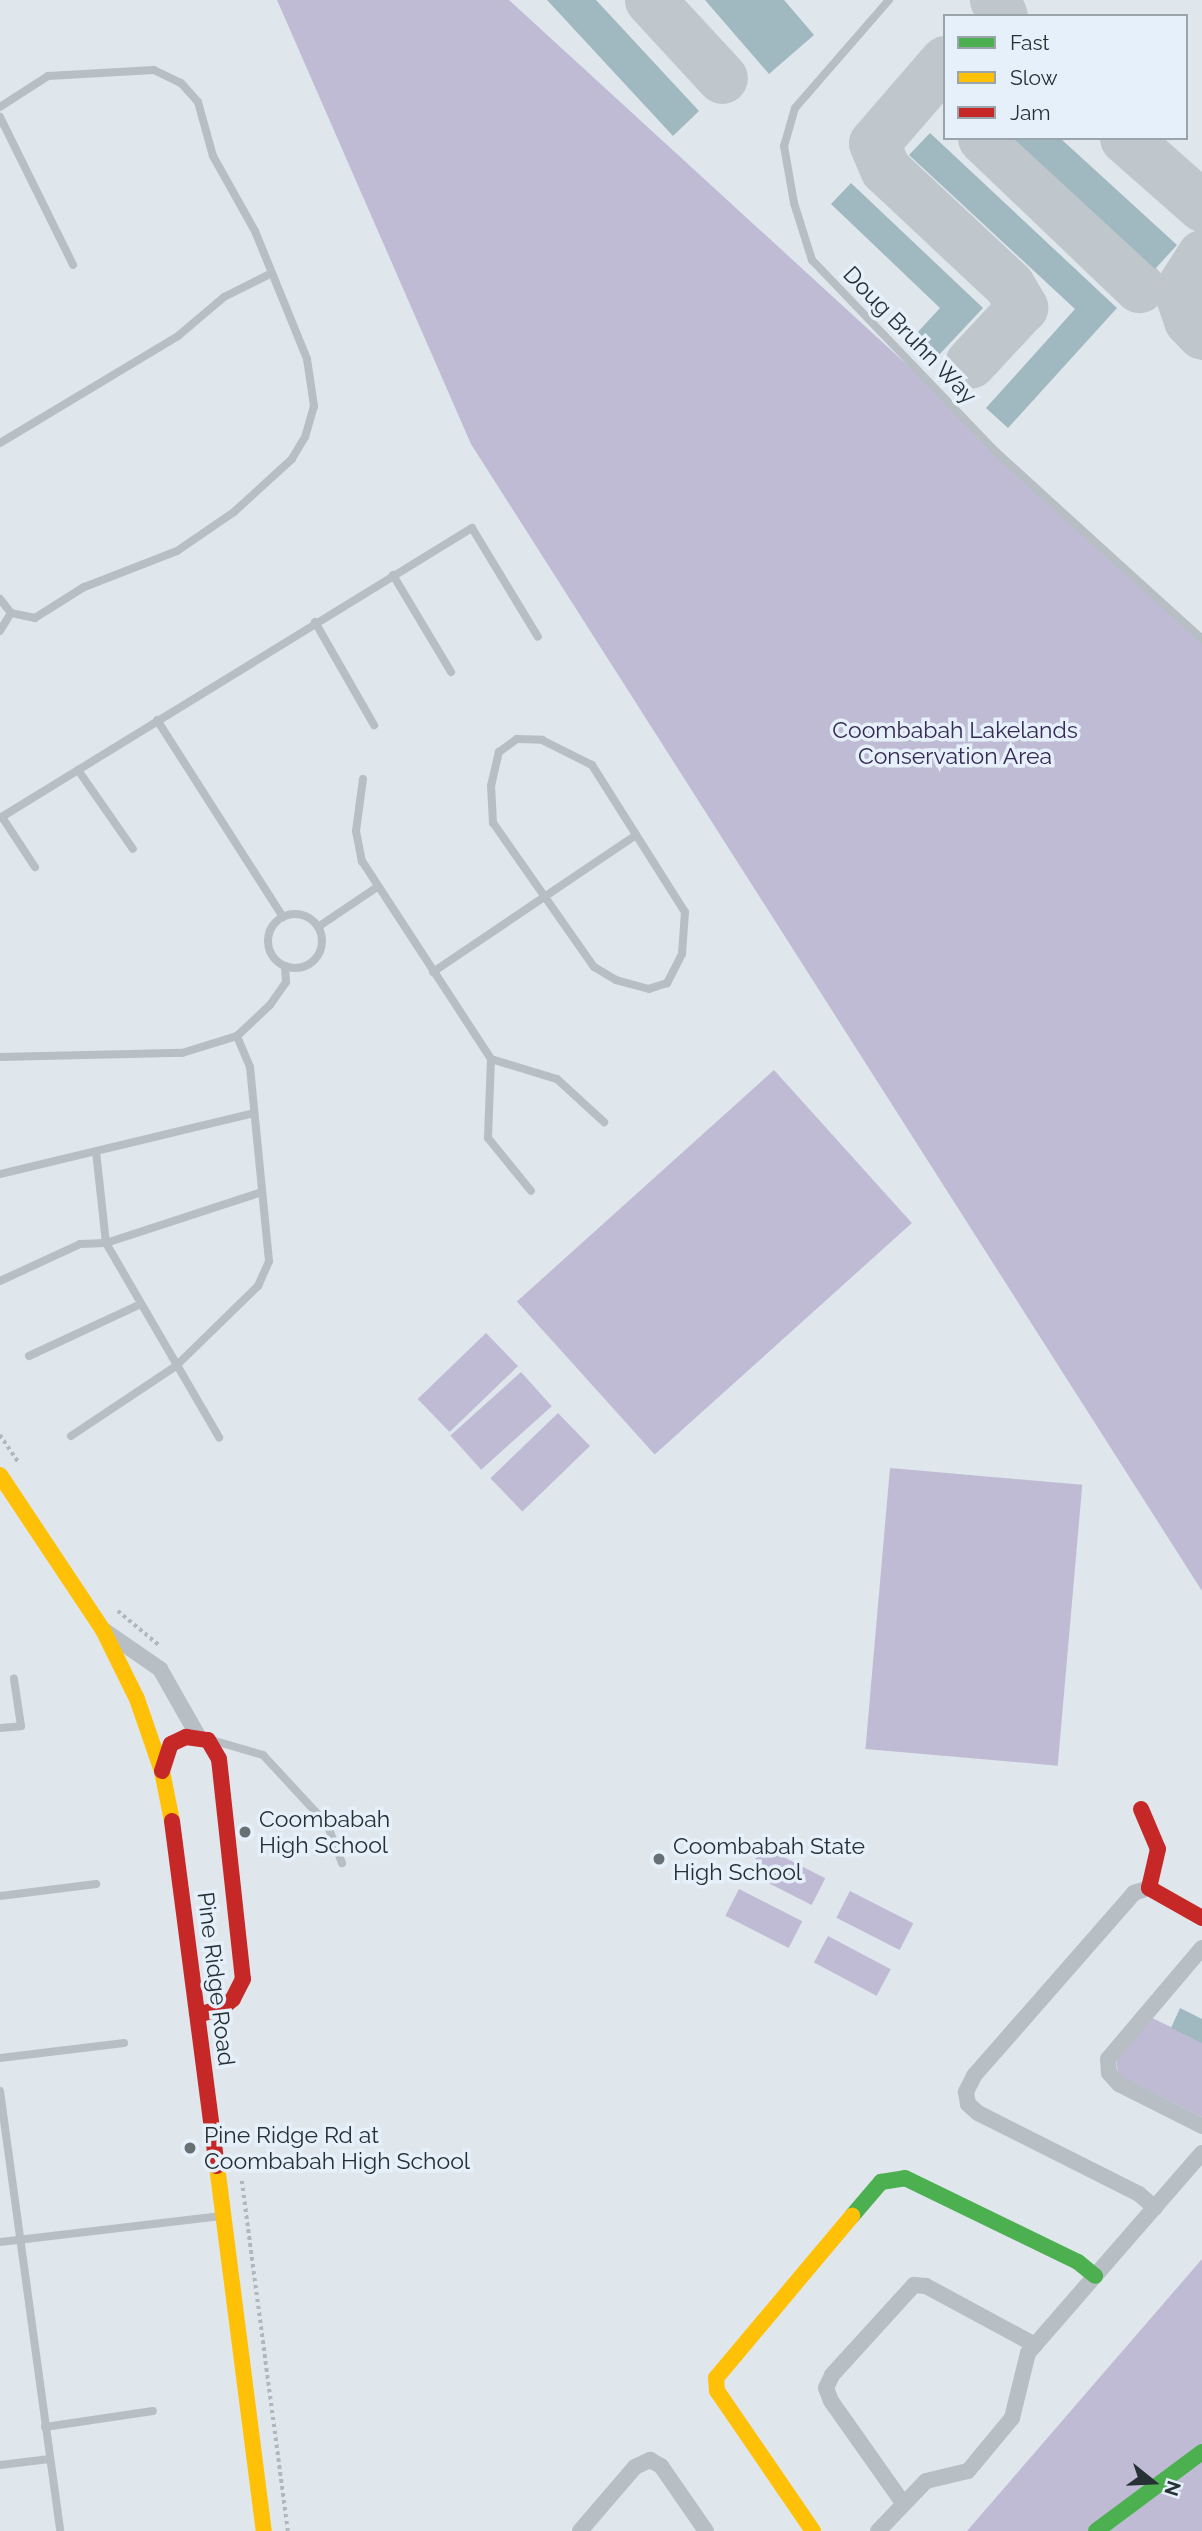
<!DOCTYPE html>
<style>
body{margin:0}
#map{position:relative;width:1202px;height:2531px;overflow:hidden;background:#dfe6ec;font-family:Raleway,sans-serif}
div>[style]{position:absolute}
.green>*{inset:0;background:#bfbbd4;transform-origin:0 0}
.taxiway>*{height:51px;margin:-25.5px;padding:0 25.5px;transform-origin:25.5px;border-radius:25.5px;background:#c0c7cc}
.building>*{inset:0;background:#a0b9c1}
.path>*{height:3.5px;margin-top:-1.75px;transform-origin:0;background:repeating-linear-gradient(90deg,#b0b8be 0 3.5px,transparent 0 7px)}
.lane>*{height:8px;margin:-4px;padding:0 4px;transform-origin:4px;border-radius:4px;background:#b7bfc5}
.lane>.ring{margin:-4px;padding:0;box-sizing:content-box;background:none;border:8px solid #b7bfc5;border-radius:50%}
.street>*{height:16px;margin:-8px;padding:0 8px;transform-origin:8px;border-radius:8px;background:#b7bfc5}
.fast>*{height:16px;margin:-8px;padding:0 8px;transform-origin:8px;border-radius:8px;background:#4caf50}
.slow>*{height:16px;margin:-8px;padding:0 8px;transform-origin:8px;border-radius:8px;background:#ffc107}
.jam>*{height:16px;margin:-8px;padding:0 8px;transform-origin:8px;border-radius:8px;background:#c62828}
.dots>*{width:19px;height:19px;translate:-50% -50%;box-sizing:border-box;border:4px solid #e5f0fa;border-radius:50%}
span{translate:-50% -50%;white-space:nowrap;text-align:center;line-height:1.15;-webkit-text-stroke:7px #e5f0fa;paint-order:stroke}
.street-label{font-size:23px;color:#263135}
.park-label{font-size:23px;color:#362954}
.poi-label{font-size:23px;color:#263135}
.left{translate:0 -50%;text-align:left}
.legend{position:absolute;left:943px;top:14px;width:245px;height:126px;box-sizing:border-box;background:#e5f0fa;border:2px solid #99a4ab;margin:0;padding:9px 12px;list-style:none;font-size:21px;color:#263135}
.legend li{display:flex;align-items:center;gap:14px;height:35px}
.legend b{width:35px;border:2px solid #99a4ab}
.north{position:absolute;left:1118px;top:2447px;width:70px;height:70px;-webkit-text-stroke:5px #e5f0fa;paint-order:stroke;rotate:108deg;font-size:19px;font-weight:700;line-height:28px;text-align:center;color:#263135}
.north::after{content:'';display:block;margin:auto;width:24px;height:32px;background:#263135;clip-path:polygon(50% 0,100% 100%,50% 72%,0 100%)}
</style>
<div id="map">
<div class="green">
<div style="clip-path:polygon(277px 0,509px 0,1202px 635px,1202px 1591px,471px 444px)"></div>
<div style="left:774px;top:1070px;width:206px;height:346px;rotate:48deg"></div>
<div style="left:486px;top:1333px;width:46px;height:95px;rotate:46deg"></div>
<div style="left:521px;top:1372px;width:46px;height:95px;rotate:48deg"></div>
<div style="left:558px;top:1413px;width:46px;height:94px;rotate:46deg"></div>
<div style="left:890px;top:1468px;width:193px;height:282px;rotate:5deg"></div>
<div style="left:762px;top:1846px;width:71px;height:30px;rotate:27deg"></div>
<div style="left:739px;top:1889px;width:71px;height:30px;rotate:27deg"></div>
<div style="left:850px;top:1891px;width:71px;height:30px;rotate:27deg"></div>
<div style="left:828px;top:1936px;width:71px;height:30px;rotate:28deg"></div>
<div style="clip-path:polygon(1150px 2017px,1202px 2042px,1202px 2117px,1118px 2075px,1116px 2057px)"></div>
<div style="clip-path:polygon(1202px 2259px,1202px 2531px,967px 2531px)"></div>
</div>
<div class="taxiway">
<div style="left:650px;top:0;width:106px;rotate:47.3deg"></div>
<div style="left:995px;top:0;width:17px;rotate:66deg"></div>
<div style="left:945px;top:61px;width:108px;rotate:130.9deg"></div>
<div style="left:874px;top:143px;width:28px;rotate:67deg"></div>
<div style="left:885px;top:169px;width:170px;rotate:43.1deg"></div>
<div style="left:1009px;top:285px;width:26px;rotate:59deg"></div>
<div style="left:1022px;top:307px;width:76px;rotate:132.9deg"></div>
<div style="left:983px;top:138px;width:216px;rotate:43.7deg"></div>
<div style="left:1125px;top:138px;width:103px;rotate:41.4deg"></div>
<div style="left:1202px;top:255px;width:43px;rotate:122.6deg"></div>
<div style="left:1179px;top:291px;width:31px;rotate:71deg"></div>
<div style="left:1189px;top:320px;width:19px;rotate:47deg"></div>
</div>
<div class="building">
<div style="clip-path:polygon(547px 0,596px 0,699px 111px,673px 136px)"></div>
<div style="clip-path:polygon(705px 0,784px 0,814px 35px,769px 74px)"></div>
<div style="clip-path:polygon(930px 133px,1117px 308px,1008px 428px,986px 408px,1075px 309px,909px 155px)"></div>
<div style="clip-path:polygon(1013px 138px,1060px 138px,1177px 245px,1155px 269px)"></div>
<div style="clip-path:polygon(851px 183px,983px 308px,937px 357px,915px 335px,940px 308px,831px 204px)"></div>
<div style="clip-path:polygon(1180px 2008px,1202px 2019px,1202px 2043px,1171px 2028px)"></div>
</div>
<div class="path">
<div style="left:0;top:1435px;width:32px;rotate:56deg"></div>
<div style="left:118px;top:1611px;width:55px;rotate:39.8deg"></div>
<div style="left:242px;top:2181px;width:353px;rotate:82.5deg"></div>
</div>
<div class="lane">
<div style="left:889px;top:0;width:143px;rotate:131deg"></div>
<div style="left:795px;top:108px;width:40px;rotate:106deg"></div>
<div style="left:784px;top:146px;width:58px;rotate:80deg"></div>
<div style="left:794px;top:203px;width:60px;rotate:72.5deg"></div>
<div style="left:812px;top:260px;width:267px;rotate:46.2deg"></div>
<div style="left:997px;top:453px;width:277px;rotate:42.2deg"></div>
<div style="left:0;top:107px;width:57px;rotate:-32.9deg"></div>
<div style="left:48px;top:76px;width:106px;rotate:-3.2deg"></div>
<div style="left:154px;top:70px;width:30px;rotate:26deg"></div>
<div style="left:181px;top:83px;width:25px;rotate:48deg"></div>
<div style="left:198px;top:102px;width:56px;rotate:74.5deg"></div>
<div style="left:213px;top:156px;width:86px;rotate:60.8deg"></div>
<div style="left:255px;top:231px;width:138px;rotate:67.9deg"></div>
<div style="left:307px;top:359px;width:48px;rotate:81.5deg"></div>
<div style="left:314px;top:406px;width:32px;rotate:106deg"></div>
<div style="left:305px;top:437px;width:26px;rotate:121deg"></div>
<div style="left:292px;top:459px;width:79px;rotate:137.6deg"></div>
<div style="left:234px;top:512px;width:69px;rotate:145.6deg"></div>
<div style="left:177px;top:551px;width:100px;rotate:158.8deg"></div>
<div style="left:84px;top:587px;width:58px;rotate:147.7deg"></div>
<div style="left:35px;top:618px;width:25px;rotate:-168deg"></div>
<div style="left:11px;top:613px;width:18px;rotate:-128deg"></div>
<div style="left:0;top:117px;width:165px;rotate:63.7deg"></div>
<div style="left:0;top:443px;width:208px;rotate:-31deg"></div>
<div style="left:178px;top:336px;width:60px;rotate:-40.3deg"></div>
<div style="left:224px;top:297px;width:51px;rotate:-26.6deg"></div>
<div style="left:393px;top:575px;width:113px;rotate:59.1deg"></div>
<div style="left:315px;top:622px;width:119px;rotate:60.2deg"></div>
<div style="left:0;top:631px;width:21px;rotate:-59deg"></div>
<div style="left:157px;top:720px;width:234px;rotate:57.4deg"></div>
<div style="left:517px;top:739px;width:25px;rotate:2deg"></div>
<div style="left:542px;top:740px;width:56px;rotate:26.6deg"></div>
<div style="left:592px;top:765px;width:174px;rotate:57.7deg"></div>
<div style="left:685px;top:912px;width:42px;rotate:94.1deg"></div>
<div style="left:682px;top:954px;width:33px;rotate:117deg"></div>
<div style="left:667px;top:983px;width:19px;rotate:162deg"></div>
<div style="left:649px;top:989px;width:34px;rotate:-165deg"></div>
<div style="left:616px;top:980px;width:26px;rotate:-149deg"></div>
<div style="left:594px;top:967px;width:176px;rotate:-125deg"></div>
<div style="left:493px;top:823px;width:37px;rotate:-93deg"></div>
<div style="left:491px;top:786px;width:35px;rotate:-77deg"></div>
<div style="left:499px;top:752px;width:22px;rotate:-36deg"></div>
<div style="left:78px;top:770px;width:96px;rotate:55.2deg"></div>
<div style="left:363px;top:779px;width:52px;rotate:97.7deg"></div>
<div style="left:356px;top:831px;width:31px;rotate:79deg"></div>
<div style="left:362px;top:861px;width:236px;rotate:56.9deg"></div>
<div style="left:491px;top:1059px;width:79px;rotate:92.2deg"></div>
<div style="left:488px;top:1138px;width:68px;rotate:50.9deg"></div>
<div style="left:2px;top:817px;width:60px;rotate:56.6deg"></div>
<div style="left:0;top:818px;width:554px;rotate:-31.57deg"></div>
<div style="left:472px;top:528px;width:127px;rotate:58.8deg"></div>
<div class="ring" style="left:268px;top:914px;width:46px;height:46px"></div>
<div style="left:318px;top:927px;width:71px;rotate:-34.1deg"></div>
<div style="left:433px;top:972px;width:245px;rotate:-34deg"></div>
<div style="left:0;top:1057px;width:182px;rotate:-1.3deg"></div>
<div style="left:182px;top:1053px;width:58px;rotate:-17.2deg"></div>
<div style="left:237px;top:1036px;width:45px;rotate:-43.2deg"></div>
<div style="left:270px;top:1005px;width:28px;rotate:-55deg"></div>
<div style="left:286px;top:982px;width:16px;rotate:-94deg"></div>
<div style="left:491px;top:1059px;width:69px;rotate:16.9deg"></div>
<div style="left:557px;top:1079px;width:64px;rotate:42.5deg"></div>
<div style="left:96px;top:1151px;width:93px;rotate:83.8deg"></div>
<div style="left:106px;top:1243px;width:225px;rotate:59.8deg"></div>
<div style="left:0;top:1174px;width:261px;rotate:-13.5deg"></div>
<div style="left:0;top:1281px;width:88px;rotate:-24.8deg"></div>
<div style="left:80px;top:1244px;width:26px;rotate:-2deg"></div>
<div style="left:106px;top:1243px;width:164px;rotate:-18.1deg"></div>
<div style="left:29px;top:1356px;width:123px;rotate:-24.9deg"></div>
<div style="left:71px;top:1436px;width:126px;rotate:-33.7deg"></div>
<div style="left:176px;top:1366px;width:115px;rotate:-44.3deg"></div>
<div style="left:258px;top:1286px;width:27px;rotate:-66deg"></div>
<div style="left:269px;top:1261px;width:195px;rotate:-95.6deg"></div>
<div style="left:250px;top:1067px;width:34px;rotate:-113deg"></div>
<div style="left:0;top:1728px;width:21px;rotate:-5deg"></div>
<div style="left:21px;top:1726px;width:48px;rotate:-98.5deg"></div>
<div style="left:215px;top:1741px;width:50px;rotate:16.3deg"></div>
<div style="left:263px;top:1755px;width:94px;rotate:47.2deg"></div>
<div style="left:327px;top:1824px;width:42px;rotate:69deg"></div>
<div style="left:0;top:1896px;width:97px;rotate:-7.1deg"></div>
<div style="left:0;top:2058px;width:125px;rotate:-6.9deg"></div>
<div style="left:0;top:2091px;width:444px;rotate:82.2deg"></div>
<div style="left:0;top:2242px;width:225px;rotate:-6.7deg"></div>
<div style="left:45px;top:2427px;width:109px;rotate:-8.4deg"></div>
<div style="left:0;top:2465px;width:50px;rotate:-6.8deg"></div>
</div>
<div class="street">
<div style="left:105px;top:1631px;width:67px;rotate:34.6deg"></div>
<div style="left:160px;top:1669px;width:77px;rotate:60.4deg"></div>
<div style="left:1149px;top:1888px;width:16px;rotate:162deg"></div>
<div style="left:1134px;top:1893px;width:243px;rotate:131.2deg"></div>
<div style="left:974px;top:2076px;width:18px;rotate:117deg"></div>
<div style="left:966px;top:2092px;width:12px;rotate:81deg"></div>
<div style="left:968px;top:2104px;width:13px;rotate:42deg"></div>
<div style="left:978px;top:2113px;width:180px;rotate:26.7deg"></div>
<div style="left:1139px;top:2194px;width:21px;rotate:41deg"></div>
<div style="left:1202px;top:1948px;width:145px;rotate:130.3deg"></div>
<div style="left:1108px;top:2059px;width:14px;rotate:86deg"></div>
<div style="left:1109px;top:2073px;width:15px;rotate:48deg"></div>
<div style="left:1119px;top:2084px;width:93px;rotate:26.8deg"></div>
<div style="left:903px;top:2503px;width:125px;rotate:-125.2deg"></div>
<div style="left:831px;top:2401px;width:14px;rotate:-111deg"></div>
<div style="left:826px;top:2388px;width:14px;rotate:-65deg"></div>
<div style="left:832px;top:2375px;width:122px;rotate:-47.7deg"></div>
<div style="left:914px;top:2285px;width:12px;rotate:5deg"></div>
<div style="left:926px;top:2286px;width:124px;rotate:28.4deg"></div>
<div style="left:580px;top:2531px;width:84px;rotate:-49.3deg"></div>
<div style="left:635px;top:2467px;width:17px;rotate:-25deg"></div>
<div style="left:650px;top:2460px;width:13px;rotate:29deg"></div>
<div style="left:661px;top:2466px;width:79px;rotate:55.3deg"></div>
<div style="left:878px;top:2531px;width:69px;rotate:-46.2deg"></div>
<div style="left:926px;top:2481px;width:43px;rotate:-13.4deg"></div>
<div style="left:968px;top:2471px;width:69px;rotate:-50.3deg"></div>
<div style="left:1012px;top:2418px;width:67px;rotate:-76.2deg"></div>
<div style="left:1028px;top:2353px;width:265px;rotate:-49deg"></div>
</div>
<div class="fast">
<div style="left:852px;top:2216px;width:45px;rotate:-49.5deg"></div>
<div style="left:881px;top:2182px;width:24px;rotate:-9deg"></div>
<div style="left:905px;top:2178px;width:192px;rotate:25.9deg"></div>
<div style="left:1078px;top:2262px;width:22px;rotate:39deg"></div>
<div style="left:1096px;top:2531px;width:132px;rotate:-36.7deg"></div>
</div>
<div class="slow">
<div style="left:0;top:1475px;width:186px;rotate:56.4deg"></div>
<div style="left:103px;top:1630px;width:77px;rotate:63.8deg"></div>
<div style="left:137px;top:1699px;width:76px;rotate:70.9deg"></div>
<div style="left:162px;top:1771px;width:51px;rotate:78.7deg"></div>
<div style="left:217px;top:2166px;width:368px;rotate:82.7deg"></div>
<div style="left:813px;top:2531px;width:170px;rotate:-124.4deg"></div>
<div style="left:717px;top:2391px;width:13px;rotate:-94deg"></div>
<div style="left:716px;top:2378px;width:212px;rotate:-50deg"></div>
</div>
<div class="jam">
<div style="left:162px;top:1771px;width:28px;rotate:-72deg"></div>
<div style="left:171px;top:1744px;width:17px;rotate:-25deg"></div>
<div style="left:186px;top:1737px;width:22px;rotate:8deg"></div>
<div style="left:208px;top:1740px;width:22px;rotate:60deg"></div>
<div style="left:219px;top:1759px;width:221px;rotate:83.8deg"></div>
<div style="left:243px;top:1979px;width:22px;rotate:117deg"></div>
<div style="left:233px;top:1999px;width:14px;rotate:141deg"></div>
<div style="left:222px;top:2008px;width:25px;rotate:164deg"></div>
<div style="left:1141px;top:1809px;width:43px;rotate:67deg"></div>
<div style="left:1158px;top:1849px;width:40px;rotate:103deg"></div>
<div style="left:1149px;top:1888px;width:61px;rotate:29.5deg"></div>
<div style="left:172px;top:1821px;width:348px;rotate:82.6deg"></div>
</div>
<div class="dots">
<div style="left:245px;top:1832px;background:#677075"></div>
<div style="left:659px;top:1859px;background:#677075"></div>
<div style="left:190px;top:2148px;background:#677075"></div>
</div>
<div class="street-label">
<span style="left:910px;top:335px;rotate:46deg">Doug Bruhn Way</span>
<span style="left:216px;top:1979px;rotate:83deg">Pine Ridge Road</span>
</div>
<div class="park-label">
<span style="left:955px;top:743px">Coombabah Lakelands<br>Conservation Area</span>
</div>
<div class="poi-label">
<span class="left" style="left:259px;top:1832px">Coombabah<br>High School</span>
<span class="left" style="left:673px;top:1859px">Coombabah State<br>High School</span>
<span class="left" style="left:204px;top:2148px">Pine Ridge Rd at<br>Coombabah High School</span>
</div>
<ul class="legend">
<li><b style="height:9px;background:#4caf50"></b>Fast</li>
<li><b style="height:9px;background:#ffc107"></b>Slow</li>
<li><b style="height:9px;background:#c62828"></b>Jam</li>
</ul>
<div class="north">N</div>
</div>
